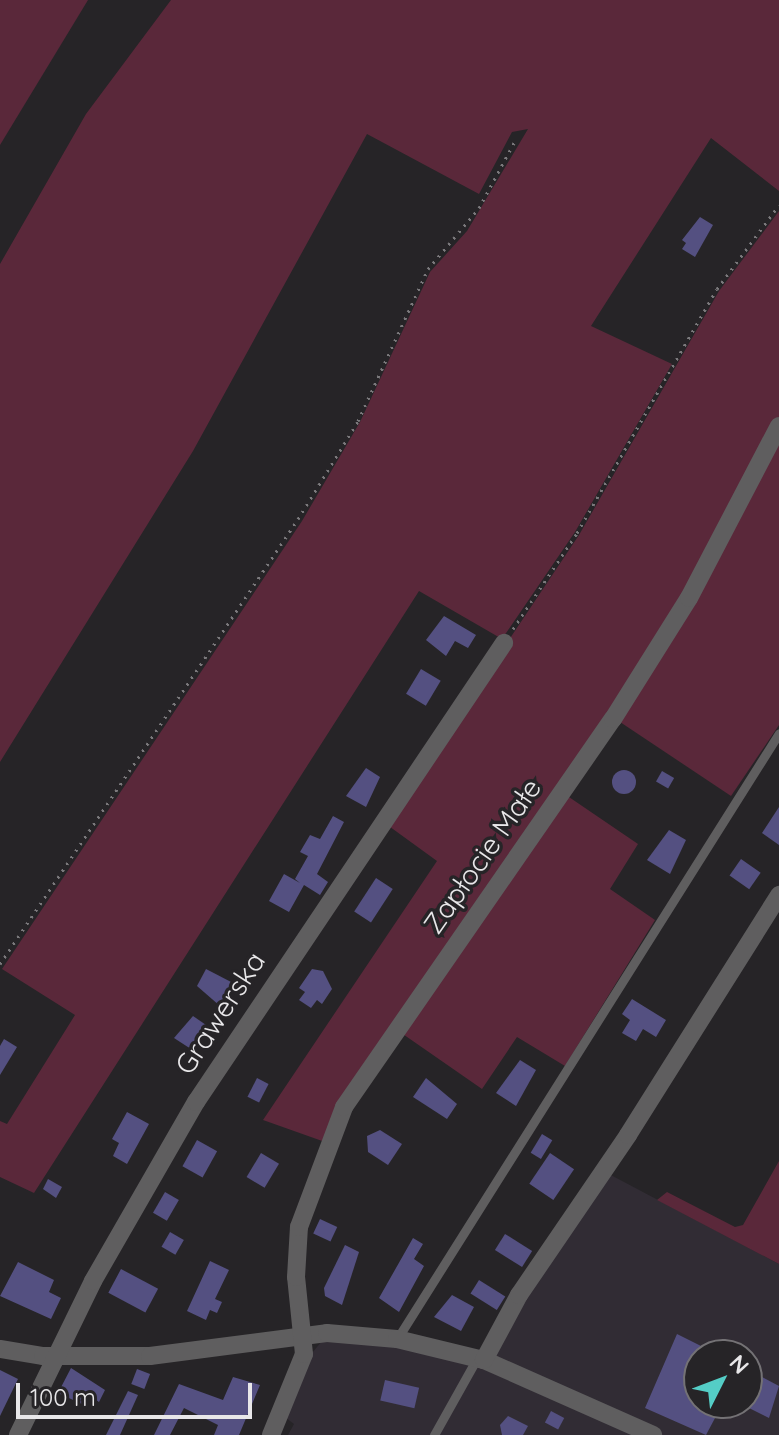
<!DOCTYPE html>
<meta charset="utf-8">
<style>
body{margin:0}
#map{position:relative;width:779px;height:1435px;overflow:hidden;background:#262427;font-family:Quicksand,sans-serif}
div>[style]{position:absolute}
.built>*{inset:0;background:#312c34}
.green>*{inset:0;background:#5a283a}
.building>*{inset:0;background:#545081;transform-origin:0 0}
.round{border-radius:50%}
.path>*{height:3px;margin-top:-1.5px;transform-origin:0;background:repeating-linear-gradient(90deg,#7b797c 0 2px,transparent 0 8px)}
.lane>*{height:9px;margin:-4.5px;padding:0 4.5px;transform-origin:4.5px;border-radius:4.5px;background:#5f5e5f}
.street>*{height:18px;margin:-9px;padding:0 9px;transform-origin:9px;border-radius:9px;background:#5f5e5f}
span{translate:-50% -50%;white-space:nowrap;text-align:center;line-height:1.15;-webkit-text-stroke:7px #262427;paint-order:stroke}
.street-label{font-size:28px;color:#e8e7e9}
.north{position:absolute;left:683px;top:1339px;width:80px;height:80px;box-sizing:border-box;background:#262427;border:2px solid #747275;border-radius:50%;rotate:48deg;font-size:22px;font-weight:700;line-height:32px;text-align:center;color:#e8e7e9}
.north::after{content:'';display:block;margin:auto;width:28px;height:36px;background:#54cdc6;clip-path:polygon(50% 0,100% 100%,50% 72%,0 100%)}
.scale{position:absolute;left:16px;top:1383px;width:236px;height:36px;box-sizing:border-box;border:4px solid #e8e7e9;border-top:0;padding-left:10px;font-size:24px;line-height:28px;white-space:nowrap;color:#e8e7e9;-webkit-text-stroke:6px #262427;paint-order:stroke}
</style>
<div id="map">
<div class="built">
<div style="clip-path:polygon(evenodd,607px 1173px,779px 1264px,779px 1435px,660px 1435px,497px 1358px,493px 1349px,607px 1173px,699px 1355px,747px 1355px,747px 1403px,699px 1403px,699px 1355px)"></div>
<div style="clip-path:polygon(340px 1337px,456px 1358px,643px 1435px,288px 1435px,294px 1424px,286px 1418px,312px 1353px,322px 1341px)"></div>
</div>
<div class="green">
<div style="clip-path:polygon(0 0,88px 0,0 145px)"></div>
<div style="clip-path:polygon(171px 0,779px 0,779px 191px,711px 138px,591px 326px,672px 364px,575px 532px,502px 639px,419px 591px,34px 1193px,0 1177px,0 1121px,7px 1124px,75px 1015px,2px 969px,302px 521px,360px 422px,430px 272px,467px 231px,528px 129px,512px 132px,479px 194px,367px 134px,193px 451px,0 762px,0 264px,86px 114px)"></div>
<div style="clip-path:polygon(779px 211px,779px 419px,687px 595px,325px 1142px,263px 1120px,437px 861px,386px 824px,579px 535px,719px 291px)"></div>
<div style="clip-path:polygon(779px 434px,779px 725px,731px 796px,617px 720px)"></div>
<div style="clip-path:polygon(566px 795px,638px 844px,610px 889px,655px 920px,565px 1066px,517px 1037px,482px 1089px,397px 1030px)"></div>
<div style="clip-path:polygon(779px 1161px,779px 1264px,657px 1200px,667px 1192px,735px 1227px,743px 1225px)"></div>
</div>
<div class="building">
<div style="clip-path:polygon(700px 217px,713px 225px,695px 257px,682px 249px,686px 243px,682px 240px)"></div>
<div style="clip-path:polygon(444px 616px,476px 635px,468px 648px,455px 641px,446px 656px,426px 640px)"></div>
<div style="left:421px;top:669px;width:23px;height:29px;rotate:31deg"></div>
<div style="clip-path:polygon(366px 768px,380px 777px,366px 807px,346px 796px)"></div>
<div class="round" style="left:612px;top:770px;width:24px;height:24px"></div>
<div style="left:662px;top:771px;width:14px;height:12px;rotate:30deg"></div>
<div style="clip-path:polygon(779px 807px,779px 845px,762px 833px)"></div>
<div style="clip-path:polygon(333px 816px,344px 822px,317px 874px,328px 882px,320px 895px,304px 885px,289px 912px,269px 901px,284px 874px,300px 883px,295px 879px,308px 856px,300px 852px,310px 835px,320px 839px)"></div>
<div style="clip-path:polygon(669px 830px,686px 840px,670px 874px,647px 860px)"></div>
<div style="left:741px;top:859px;width:24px;height:20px;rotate:35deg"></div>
<div style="left:376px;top:878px;width:20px;height:40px;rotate:33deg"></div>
<div style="clip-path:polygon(206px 969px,235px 984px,220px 1006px,197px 986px)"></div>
<div style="clip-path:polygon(312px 969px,323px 971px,332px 989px,322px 1004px,317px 1000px,311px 1008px,299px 1000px,305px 992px,299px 988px)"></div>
<div style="clip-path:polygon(632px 999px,666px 1020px,656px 1037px,643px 1029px,636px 1041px,622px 1033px,630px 1020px,622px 1014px)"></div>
<div style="clip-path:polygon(193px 1016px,209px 1027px,194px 1051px,174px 1038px)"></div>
<div style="clip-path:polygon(4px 1039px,17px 1047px,0 1075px,0 1046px)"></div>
<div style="clip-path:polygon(520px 1060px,536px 1070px,516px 1106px,496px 1093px)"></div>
<div style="left:257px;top:1078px;width:13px;height:21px;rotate:27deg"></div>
<div style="clip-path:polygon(426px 1078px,457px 1104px,447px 1119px,413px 1097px)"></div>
<div style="clip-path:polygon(127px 1112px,149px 1124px,127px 1164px,113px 1156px,119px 1143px,112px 1139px)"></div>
<div style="clip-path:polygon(380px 1130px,402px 1144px,388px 1165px,368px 1152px,367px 1136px)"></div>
<div style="left:542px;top:1134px;width:12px;height:22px;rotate:31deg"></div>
<div style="left:197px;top:1140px;width:23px;height:30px;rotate:29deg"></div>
<div style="left:261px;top:1153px;width:21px;height:28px;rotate:31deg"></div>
<div style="left:550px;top:1153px;width:29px;height:37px;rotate:34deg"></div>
<div style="clip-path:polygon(48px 1179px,62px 1187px,56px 1198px,43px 1189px)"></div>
<div style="left:165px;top:1192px;width:16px;height:24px;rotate:30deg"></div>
<div style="left:320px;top:1219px;width:19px;height:16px;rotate:25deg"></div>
<div style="left:170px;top:1232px;width:16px;height:17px;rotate:30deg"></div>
<div style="left:505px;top:1234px;width:32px;height:19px;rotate:32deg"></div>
<div style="clip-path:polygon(413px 1238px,423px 1244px,414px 1259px,424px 1266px,399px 1312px,379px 1298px)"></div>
<div style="clip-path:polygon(345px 1245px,359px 1252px,342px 1305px,325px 1296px,324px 1288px)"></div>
<div style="clip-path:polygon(210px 1261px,229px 1270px,215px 1299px,222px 1302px,217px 1313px,210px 1310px,206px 1320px,187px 1311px)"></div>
<div style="clip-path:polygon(18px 1262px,54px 1280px,49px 1292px,61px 1298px,51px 1319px,0 1296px)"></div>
<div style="left:121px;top:1269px;width:42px;height:27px;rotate:28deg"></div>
<div style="left:479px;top:1280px;width:31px;height:16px;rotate:32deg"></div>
<div style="clip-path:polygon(452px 1295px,474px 1307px,461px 1331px,434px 1317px)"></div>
<div style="clip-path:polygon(677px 1334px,719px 1355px,699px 1355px,699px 1403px,723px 1403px,706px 1435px,645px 1408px)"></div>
<div style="clip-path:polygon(71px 1368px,105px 1390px,99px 1402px,89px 1395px,84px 1405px,58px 1393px)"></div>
<div style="left:137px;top:1369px;width:14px;height:16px;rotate:21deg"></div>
<div style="clip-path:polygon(747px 1369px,779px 1386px,769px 1418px,747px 1407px)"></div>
<div style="clip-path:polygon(0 1370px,18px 1379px,0 1416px)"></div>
<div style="clip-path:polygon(233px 1377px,260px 1385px,239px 1435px,214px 1435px,218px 1425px,184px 1408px,170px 1435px,154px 1435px,179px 1384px,223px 1400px)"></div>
<div style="left:385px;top:1380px;width:35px;height:21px;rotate:13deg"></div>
<div style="clip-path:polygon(128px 1391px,138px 1395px,120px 1435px,106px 1435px)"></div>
<div style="left:551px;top:1411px;width:15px;height:13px;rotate:28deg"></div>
<div style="clip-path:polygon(508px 1416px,528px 1426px,523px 1435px,502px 1435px,500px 1425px)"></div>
</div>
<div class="path">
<div style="left:513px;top:629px;width:115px;rotate:-56.3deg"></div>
<div style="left:577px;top:533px;width:281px;rotate:-60.2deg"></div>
<div style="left:717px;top:289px;width:104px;rotate:-53.6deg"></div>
<div style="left:0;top:964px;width:536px;rotate:-56.19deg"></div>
<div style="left:298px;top:519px;width:115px;rotate:-58.5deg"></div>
<div style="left:358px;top:421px;width:167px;rotate:-65.3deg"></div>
<div style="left:428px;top:269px;width:80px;rotate:-50.1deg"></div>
<div style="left:479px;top:208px;width:78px;rotate:-61.8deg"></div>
</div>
<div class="lane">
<div style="left:397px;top:1339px;width:716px;rotate:-57.77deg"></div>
<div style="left:434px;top:1435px;width:88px;rotate:-60.8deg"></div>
</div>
<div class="street">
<div style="left:0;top:1349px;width:44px;rotate:9.2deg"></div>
<div style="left:43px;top:1356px;width:107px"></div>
<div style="left:150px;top:1356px;width:178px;rotate:-7.4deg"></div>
<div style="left:327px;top:1333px;width:70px;rotate:4.9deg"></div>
<div style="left:397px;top:1339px;width:89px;rotate:13.6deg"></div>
<div style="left:484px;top:1360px;width:185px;rotate:23.9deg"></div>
<div style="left:484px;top:1360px;width:74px;rotate:-61.7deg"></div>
<div style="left:519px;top:1295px;width:194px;rotate:-55.7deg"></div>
<div style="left:628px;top:1135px;width:284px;rotate:-57.8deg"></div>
<div style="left:18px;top:1435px;width:171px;rotate:-64deg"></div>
<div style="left:93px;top:1281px;width:207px;rotate:-60.1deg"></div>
<div style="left:196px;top:1102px;width:553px;rotate:-56.14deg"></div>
<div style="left:271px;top:1435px;width:87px;rotate:-67.8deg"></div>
<div style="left:304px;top:1354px;width:77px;rotate:-95.9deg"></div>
<div style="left:296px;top:1277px;width:50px;rotate:-86.6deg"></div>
<div style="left:299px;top:1227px;width:128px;rotate:-69.4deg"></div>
<div style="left:344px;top:1107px;width:472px;rotate:-55.3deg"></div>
<div style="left:613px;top:719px;width:143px;rotate:-57.9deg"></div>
<div style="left:689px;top:598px;width:194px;rotate:-62.4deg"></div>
</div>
<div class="street-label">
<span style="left:482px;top:856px;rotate:-55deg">Zapłocie Małe</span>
<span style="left:220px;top:1013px;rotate:-57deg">Grawerska</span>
</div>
<div class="north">N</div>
<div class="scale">100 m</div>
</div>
